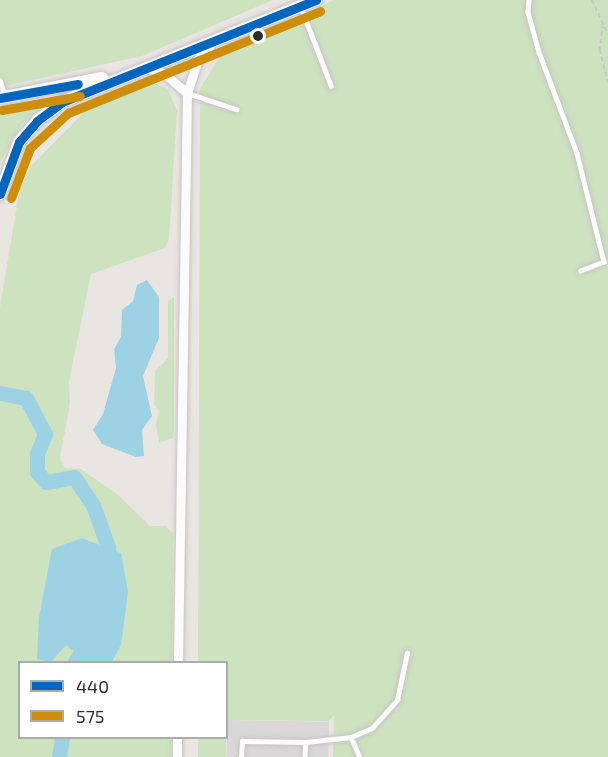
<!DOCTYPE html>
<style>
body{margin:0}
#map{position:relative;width:608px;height:757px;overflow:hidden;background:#e9e6e2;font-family:"Exo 2",sans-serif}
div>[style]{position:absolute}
.industrial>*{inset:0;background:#dad7d9;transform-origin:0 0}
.green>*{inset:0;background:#cde2be;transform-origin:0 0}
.water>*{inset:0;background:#9dd2e4}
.river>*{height:15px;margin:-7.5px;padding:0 7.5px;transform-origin:7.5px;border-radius:7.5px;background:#9dd2e4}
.path>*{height:1.5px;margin-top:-0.75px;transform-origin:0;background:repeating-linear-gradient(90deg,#c7c7c6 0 4.5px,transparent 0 7.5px)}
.roads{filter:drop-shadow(0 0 2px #c6c4c4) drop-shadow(0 0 2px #c6c4c4)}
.lane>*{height:4.5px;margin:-2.25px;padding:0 2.25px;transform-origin:2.25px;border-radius:2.25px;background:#fcfbfb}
.street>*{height:9px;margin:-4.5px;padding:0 4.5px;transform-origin:4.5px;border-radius:4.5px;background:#fcfbfb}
.secondary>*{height:12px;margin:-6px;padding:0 6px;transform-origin:6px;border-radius:6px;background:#fcfbfb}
.bus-1>*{height:9px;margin:-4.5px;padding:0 4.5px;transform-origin:4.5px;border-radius:4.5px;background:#0065bd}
.bus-2>*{height:9px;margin:-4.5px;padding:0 4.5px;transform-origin:4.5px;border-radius:4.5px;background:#ce8e09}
.dots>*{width:16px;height:16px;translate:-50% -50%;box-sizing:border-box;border:3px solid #fff;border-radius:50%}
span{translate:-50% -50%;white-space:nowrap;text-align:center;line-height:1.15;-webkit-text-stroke:6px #fff;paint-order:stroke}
.legend{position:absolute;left:18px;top:661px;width:210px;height:78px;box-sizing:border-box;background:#fff;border:2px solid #ababab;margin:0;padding:8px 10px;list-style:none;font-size:18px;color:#2c2c2c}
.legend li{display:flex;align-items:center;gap:12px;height:30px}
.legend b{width:30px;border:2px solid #ababab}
</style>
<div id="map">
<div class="industrial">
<div style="left:227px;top:720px;width:102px;height:37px;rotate:1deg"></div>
</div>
<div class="green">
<div style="clip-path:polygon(0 0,273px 0,142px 56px,0 87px)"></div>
<div style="clip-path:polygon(334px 0,608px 0,608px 757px,333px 757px,334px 715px,329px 721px,227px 720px,226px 662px,198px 662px,200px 89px,222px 52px)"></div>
<div style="clip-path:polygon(154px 83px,168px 89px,177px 111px,169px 239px,165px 248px,91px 274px,69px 381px,70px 403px,60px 458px,65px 468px,81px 469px,117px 494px,150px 526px,166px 526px,173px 534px,172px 662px,112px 662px,121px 645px,121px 553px,82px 538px,43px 598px,39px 617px,73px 650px,67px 662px,20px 662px,20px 738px,171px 738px,171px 757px,0 757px,0 307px,20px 188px,31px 166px,89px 107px)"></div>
<div style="clip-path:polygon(32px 101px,39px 106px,38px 110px,21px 125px,0 162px,0 106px)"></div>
<div style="clip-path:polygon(174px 297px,174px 431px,173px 438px,159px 443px,156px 425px,159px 411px,154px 404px,155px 371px,168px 358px,168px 301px)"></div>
<div style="left:198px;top:738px;width:28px;height:19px"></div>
</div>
<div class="water">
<div style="clip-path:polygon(147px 280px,159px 297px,159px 338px,143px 376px,152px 416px,142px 430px,144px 456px,136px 457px,102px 444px,93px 430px,103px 414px,116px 368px,114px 349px,121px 337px,122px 310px,133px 301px,137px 285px)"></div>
<div style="clip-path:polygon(82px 538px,121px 553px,128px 592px,121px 645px,112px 662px,67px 662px,73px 651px,66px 645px,51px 662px,37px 659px,39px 617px,52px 549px)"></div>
</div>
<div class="river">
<div style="left:0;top:393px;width:26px;rotate:11deg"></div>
<div style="left:26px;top:398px;width:41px;rotate:62.2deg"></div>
<div style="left:45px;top:434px;width:22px;rotate:112deg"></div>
<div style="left:37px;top:454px;width:18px;rotate:90deg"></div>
<div style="left:37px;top:472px;width:13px;rotate:48deg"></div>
<div style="left:46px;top:482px;width:28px;rotate:-10deg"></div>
<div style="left:74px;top:477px;width:34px;rotate:56deg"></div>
<div style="left:93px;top:505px;width:45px;rotate:70.3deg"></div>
<div style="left:108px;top:547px;width:21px;rotate:98deg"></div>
<div style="left:59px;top:757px;width:19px;rotate:-81deg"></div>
</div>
<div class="path">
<div style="left:592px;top:0;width:38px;rotate:65deg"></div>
<div style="left:603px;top:24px;width:26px;rotate:97deg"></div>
<div style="left:600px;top:50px;width:34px;rotate:76deg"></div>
</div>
<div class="roads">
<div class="lane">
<div style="left:529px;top:0;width:12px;rotate:95deg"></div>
<div style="left:528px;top:12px;width:41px;rotate:74.6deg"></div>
<div style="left:539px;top:52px;width:108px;rotate:69.4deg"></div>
<div style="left:577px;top:153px;width:112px;rotate:76.1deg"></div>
<div style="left:604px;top:262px;width:25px;rotate:159deg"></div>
<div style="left:301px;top:7px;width:84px;rotate:69deg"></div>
<div style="left:0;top:80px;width:16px;rotate:72deg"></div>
<div style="left:187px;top:93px;width:52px;rotate:18.1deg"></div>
<div style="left:351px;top:737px;width:22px;rotate:66deg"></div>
<div style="left:306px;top:742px;width:45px;rotate:-6.3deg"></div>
<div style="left:351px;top:737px;width:23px;rotate:-23deg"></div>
<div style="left:372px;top:728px;width:38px;rotate:-48deg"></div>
<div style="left:397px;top:700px;width:48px;rotate:-78deg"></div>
<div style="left:241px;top:757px;width:16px;rotate:-86deg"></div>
<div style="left:242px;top:741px;width:64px;rotate:0.9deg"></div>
<div style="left:306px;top:742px;width:15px;rotate:94deg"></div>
</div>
<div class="street">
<div style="left:147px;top:68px;width:19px;rotate:18deg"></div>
<div style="left:165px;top:74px;width:29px;rotate:41deg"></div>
<div style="left:178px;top:662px;width:569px;rotate:-89.09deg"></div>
<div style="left:187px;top:93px;width:36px;rotate:-72deg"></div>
<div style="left:198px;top:59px;width:20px;rotate:-49deg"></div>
<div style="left:177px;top:757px;width:19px;rotate:-90deg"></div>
</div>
<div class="secondary">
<div style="left:0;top:98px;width:104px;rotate:-11.1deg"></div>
<div style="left:0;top:194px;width:55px;rotate:-69.9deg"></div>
<div style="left:19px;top:142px;width:28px;rotate:-49deg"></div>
<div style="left:37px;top:121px;width:31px;rotate:-37deg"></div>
<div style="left:62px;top:102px;width:274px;rotate:-21.9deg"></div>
</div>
</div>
<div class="bus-1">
<div style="left:0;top:98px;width:79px;rotate:-10.2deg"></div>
<div style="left:0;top:194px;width:55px;rotate:-69.9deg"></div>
<div style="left:19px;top:142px;width:28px;rotate:-49deg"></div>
<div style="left:37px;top:121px;width:31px;rotate:-37deg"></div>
<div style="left:62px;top:102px;width:274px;rotate:-21.9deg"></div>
</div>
<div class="bus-2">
<div style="left:2px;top:110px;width:79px;rotate:-10.2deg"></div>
<div style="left:11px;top:198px;width:53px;rotate:-69.2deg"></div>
<div style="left:30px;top:148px;width:52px;rotate:-42.6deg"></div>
<div style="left:68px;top:113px;width:272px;rotate:-22deg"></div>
</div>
<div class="dots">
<div style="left:258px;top:36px;background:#2c2c2c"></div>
</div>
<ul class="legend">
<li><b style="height:8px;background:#0065bd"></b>440</li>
<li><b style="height:8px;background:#ce8e09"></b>575</li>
</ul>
</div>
